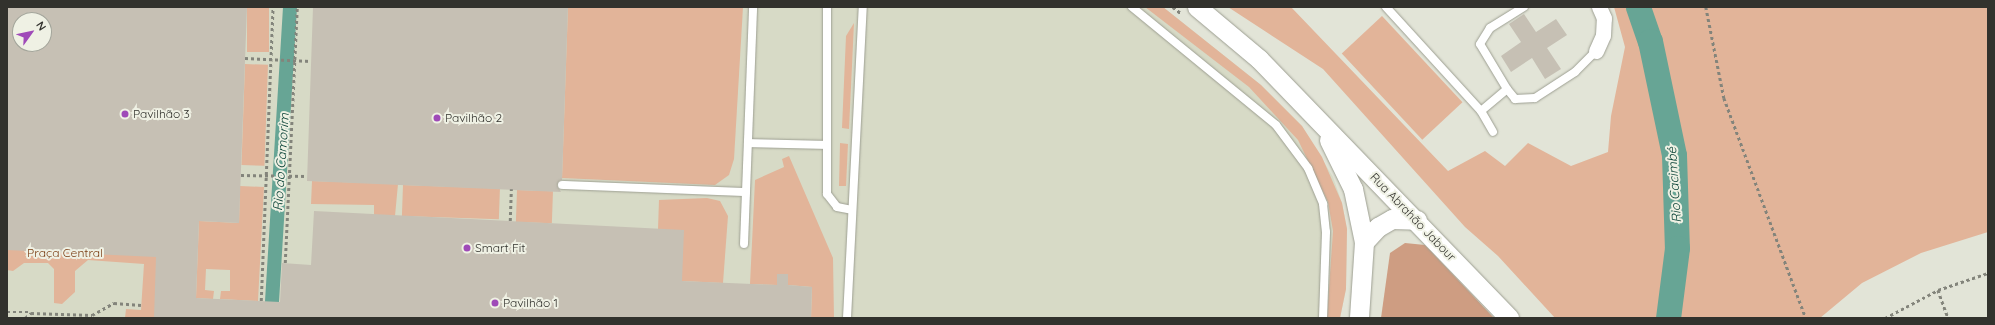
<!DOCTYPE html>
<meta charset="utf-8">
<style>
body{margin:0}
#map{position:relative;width:1995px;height:325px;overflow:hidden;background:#e2e4d7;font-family:Quicksand,sans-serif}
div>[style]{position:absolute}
.built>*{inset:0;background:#d7dac6}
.green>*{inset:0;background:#e2b499;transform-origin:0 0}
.forest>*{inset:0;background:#ce9d82}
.canal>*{height:14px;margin:-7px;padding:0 7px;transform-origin:7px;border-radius:7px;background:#67a595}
.river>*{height:25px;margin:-12.5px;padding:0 12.5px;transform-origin:12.5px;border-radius:12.5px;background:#67a595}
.building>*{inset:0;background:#c6c0b4}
.path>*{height:2.5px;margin-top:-1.25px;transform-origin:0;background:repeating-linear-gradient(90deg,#83847b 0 3px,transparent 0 6px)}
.roads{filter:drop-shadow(0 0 1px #9d9f92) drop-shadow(0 0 1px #9d9f92)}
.service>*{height:8px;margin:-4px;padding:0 4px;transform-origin:4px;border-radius:4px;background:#fff}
.minor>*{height:15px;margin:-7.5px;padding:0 7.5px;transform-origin:7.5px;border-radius:7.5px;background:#fff}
.tertiary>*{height:19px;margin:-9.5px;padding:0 9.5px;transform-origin:9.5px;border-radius:9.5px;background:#fff}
.path-bridge>*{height:2.5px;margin-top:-1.25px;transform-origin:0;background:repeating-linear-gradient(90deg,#83847b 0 3px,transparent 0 6px)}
.dots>*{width:11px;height:11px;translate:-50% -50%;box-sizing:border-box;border:2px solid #eff1e4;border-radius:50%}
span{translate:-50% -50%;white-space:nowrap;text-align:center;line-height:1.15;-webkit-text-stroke:4px #eff1e4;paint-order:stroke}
.poi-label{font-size:12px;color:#32322d}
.left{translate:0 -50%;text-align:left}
.street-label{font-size:12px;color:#32322d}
.park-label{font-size:12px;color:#7a3d13}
.water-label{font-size:13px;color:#003c30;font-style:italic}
.frame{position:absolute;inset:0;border:8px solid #32322d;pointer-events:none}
.north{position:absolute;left:12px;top:12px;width:40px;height:40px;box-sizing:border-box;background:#eff1e4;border:1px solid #a3a59b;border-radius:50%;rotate:57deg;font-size:11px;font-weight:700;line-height:16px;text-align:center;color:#32322d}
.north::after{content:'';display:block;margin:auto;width:14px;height:18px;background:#9f4ab8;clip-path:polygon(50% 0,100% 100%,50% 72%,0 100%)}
</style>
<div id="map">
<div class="built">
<div style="clip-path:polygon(evenodd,7px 7px,1163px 7px,1261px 85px,1302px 126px,1333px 177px,1342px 203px,1347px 229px,1346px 289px,1340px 318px,7px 318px,7px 7px,20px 20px,44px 20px,44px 44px,20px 44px,20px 20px)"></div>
</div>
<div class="green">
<div style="left:247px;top:7px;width:22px;height:45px"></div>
<div style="clip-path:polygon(568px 7px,743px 7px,734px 159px,729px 175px,715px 185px,562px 178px)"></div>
<div style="clip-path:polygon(1145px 7px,1163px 7px,1261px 85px,1302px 126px,1322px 157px,1342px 203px,1347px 229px,1346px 289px,1340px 318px,1327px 318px,1333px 231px,1328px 202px,1298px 140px,1249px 87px)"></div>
<div style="clip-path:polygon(1228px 7px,1291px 7px,1448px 171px,1485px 151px,1505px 166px,1528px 143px,1571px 166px,1608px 152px,1611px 116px,1625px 47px,1614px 7px,1988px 7px,1988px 232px,1921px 253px,1862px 283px,1820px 318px,1555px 318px,1498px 256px,1465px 227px,1323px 69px)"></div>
<div style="left:1382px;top:16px;width:118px;height:55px;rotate:47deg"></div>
<div style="clip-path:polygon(854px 23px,849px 129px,842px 128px,846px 36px)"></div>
<div style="left:245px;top:64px;width:23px;height:101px;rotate:2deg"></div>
<div style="clip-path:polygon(840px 143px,848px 144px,846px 186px,839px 186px)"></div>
<div style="clip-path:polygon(789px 156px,833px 258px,834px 318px,811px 318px,812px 287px,788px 285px,788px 274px,777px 274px,777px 285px,750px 284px,755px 180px,784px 167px,782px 159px)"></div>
<div style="clip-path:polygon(312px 181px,398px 184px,395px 216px,374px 215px,374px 205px,311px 204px)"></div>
<div style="left:403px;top:185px;width:97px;height:31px;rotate:2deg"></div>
<div style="clip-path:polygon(240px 186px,264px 187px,258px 301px,220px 299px,221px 291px,230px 291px,230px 270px,206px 269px,205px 290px,214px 291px,213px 299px,196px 298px,199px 221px,239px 223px)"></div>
<div style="left:517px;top:190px;width:36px;height:32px;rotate:2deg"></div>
<div style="clip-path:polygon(707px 198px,720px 201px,728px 216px,723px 283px,682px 281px,658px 229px,659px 200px)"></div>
<div style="clip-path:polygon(7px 232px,175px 238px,171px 318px,125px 318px,126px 309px,141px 310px,144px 264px,88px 260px,75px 271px,75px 292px,62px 304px,54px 303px,54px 269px,48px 263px,24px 263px,13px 271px,7px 270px)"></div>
</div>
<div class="forest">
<div style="clip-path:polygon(1405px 243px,1425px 245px,1494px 318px,1381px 318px,1390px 253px)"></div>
</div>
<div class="canal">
<div style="left:271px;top:318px;width:312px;rotate:-86.5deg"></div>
</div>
<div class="river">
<div style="left:1638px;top:7px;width:36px;rotate:71deg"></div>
<div style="left:1650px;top:41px;width:116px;rotate:78.1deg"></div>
<div style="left:1674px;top:155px;width:93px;rotate:88.2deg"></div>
<div style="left:1677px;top:248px;width:71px;rotate:97.3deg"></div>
</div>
<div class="building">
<div style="clip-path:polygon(evenodd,7px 7px,247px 7px,239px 223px,199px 221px,196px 298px,280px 302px,282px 263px,311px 265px,314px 211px,684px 230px,682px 281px,777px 285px,777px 274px,788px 274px,788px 285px,812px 287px,811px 318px,154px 318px,156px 257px,7px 250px,7px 7px,20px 20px,44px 20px,44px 44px,20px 44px,20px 20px)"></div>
<div style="clip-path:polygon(313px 7px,568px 7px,562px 180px,557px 185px,561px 192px,307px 181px)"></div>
<div style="clip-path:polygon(1524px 14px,1536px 32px,1556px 19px,1567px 35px,1547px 48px,1561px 69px,1545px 79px,1532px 58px,1511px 72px,1501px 56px,1521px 42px,1509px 24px)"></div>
</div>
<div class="path">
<div style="left:1173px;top:7px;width:11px;rotate:38deg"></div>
<div style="left:1706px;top:7px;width:93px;rotate:78.8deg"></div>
<div style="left:1724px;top:98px;width:235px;rotate:69.6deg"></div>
<div style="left:510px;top:221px;width:32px;rotate:-88deg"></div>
<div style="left:285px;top:263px;width:256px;rotate:-87.3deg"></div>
<div style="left:1938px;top:290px;width:30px;rotate:70deg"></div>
<div style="left:261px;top:301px;width:294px;rotate:-87.7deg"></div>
<div style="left:7px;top:312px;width:23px"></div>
<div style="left:25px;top:318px;width:8px;rotate:-40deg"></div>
<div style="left:31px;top:313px;width:61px;rotate:1.9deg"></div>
<div style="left:92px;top:315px;width:25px;rotate:-29deg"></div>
<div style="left:114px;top:303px;width:27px;rotate:4deg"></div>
<div style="left:1885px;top:318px;width:60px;rotate:-27.8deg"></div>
<div style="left:1938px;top:290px;width:53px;rotate:-18.8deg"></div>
</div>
<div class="roads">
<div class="service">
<div style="left:827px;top:7px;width:187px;rotate:90deg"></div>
<div style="left:827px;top:194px;width:16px;rotate:52deg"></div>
<div style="left:837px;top:207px;width:15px;rotate:11deg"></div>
<div style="left:1132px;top:7px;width:186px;rotate:39.3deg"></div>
<div style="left:1276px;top:125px;width:54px;rotate:53.3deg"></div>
<div style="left:1308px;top:168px;width:39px;rotate:67deg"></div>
<div style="left:1323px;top:204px;width:28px;rotate:84deg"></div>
<div style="left:1326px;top:232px;width:86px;rotate:92deg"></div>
<div style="left:1386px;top:7px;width:141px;rotate:47.6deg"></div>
<div style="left:1481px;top:111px;width:24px;rotate:60deg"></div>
<div style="left:1507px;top:89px;width:52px;rotate:-121deg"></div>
<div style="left:1480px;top:44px;width:19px;rotate:-58deg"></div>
<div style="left:1490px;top:28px;width:40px;rotate:-32deg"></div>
<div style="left:1481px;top:111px;width:34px;rotate:-40deg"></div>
<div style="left:1507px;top:89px;width:13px;rotate:51deg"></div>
<div style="left:1515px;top:99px;width:20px;rotate:-3deg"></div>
<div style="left:1535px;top:98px;width:48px;rotate:-33deg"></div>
<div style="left:1575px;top:72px;width:30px;rotate:-45deg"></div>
<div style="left:749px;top:143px;width:76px;rotate:1.5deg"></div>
<div style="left:562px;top:185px;width:184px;rotate:2.2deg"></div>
<div style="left:744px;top:244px;width:237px;rotate:-87.8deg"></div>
<div style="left:847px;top:318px;width:311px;rotate:-87.1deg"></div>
</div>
<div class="minor">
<div style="left:1596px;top:51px;width:17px;rotate:-66deg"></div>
<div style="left:1603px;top:35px;width:17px;rotate:-87deg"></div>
<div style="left:1604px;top:18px;width:12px;rotate:-114deg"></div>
</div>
<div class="tertiary">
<div style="left:1197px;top:7px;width:81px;rotate:40deg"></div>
<div style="left:1259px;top:59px;width:360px;rotate:46deg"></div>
<div style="left:1329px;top:140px;width:55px;rotate:63.9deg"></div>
<div style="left:1353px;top:189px;width:54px;rotate:78.3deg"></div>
<div style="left:1364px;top:242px;width:76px;rotate:93.8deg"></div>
<div style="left:1364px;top:242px;width:21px;rotate:-47deg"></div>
<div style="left:1378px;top:227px;width:16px;rotate:-30deg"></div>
<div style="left:1392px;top:219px;width:25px;rotate:2deg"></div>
</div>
</div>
<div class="path-bridge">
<div style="left:245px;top:58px;width:66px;rotate:2.6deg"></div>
<div style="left:241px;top:175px;width:66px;rotate:0.9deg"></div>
</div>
<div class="dots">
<div style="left:125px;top:114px;background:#9f4ab8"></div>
<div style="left:437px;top:118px;background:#9f4ab8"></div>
<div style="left:467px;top:248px;background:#9f4ab8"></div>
<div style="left:495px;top:303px;background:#9f4ab8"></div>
</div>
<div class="poi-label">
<span class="left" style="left:133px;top:114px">Pavilhão 3</span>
<span class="left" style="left:445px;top:118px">Pavilhão 2</span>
<span class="left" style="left:475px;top:248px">Smart Fit</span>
<span class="left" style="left:503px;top:303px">Pavilhão 1</span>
</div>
<div class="street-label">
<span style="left:1413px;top:217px;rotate:46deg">Rua Abrahão Jabour</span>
</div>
<div class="park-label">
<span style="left:65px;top:253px">Praça Central</span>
</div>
<div class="water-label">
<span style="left:281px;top:162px;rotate:-86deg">Rio do Camorim</span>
<span style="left:1674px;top:185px;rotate:-94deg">Rio Cacimbé</span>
</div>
<div class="frame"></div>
<div class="north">N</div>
</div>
